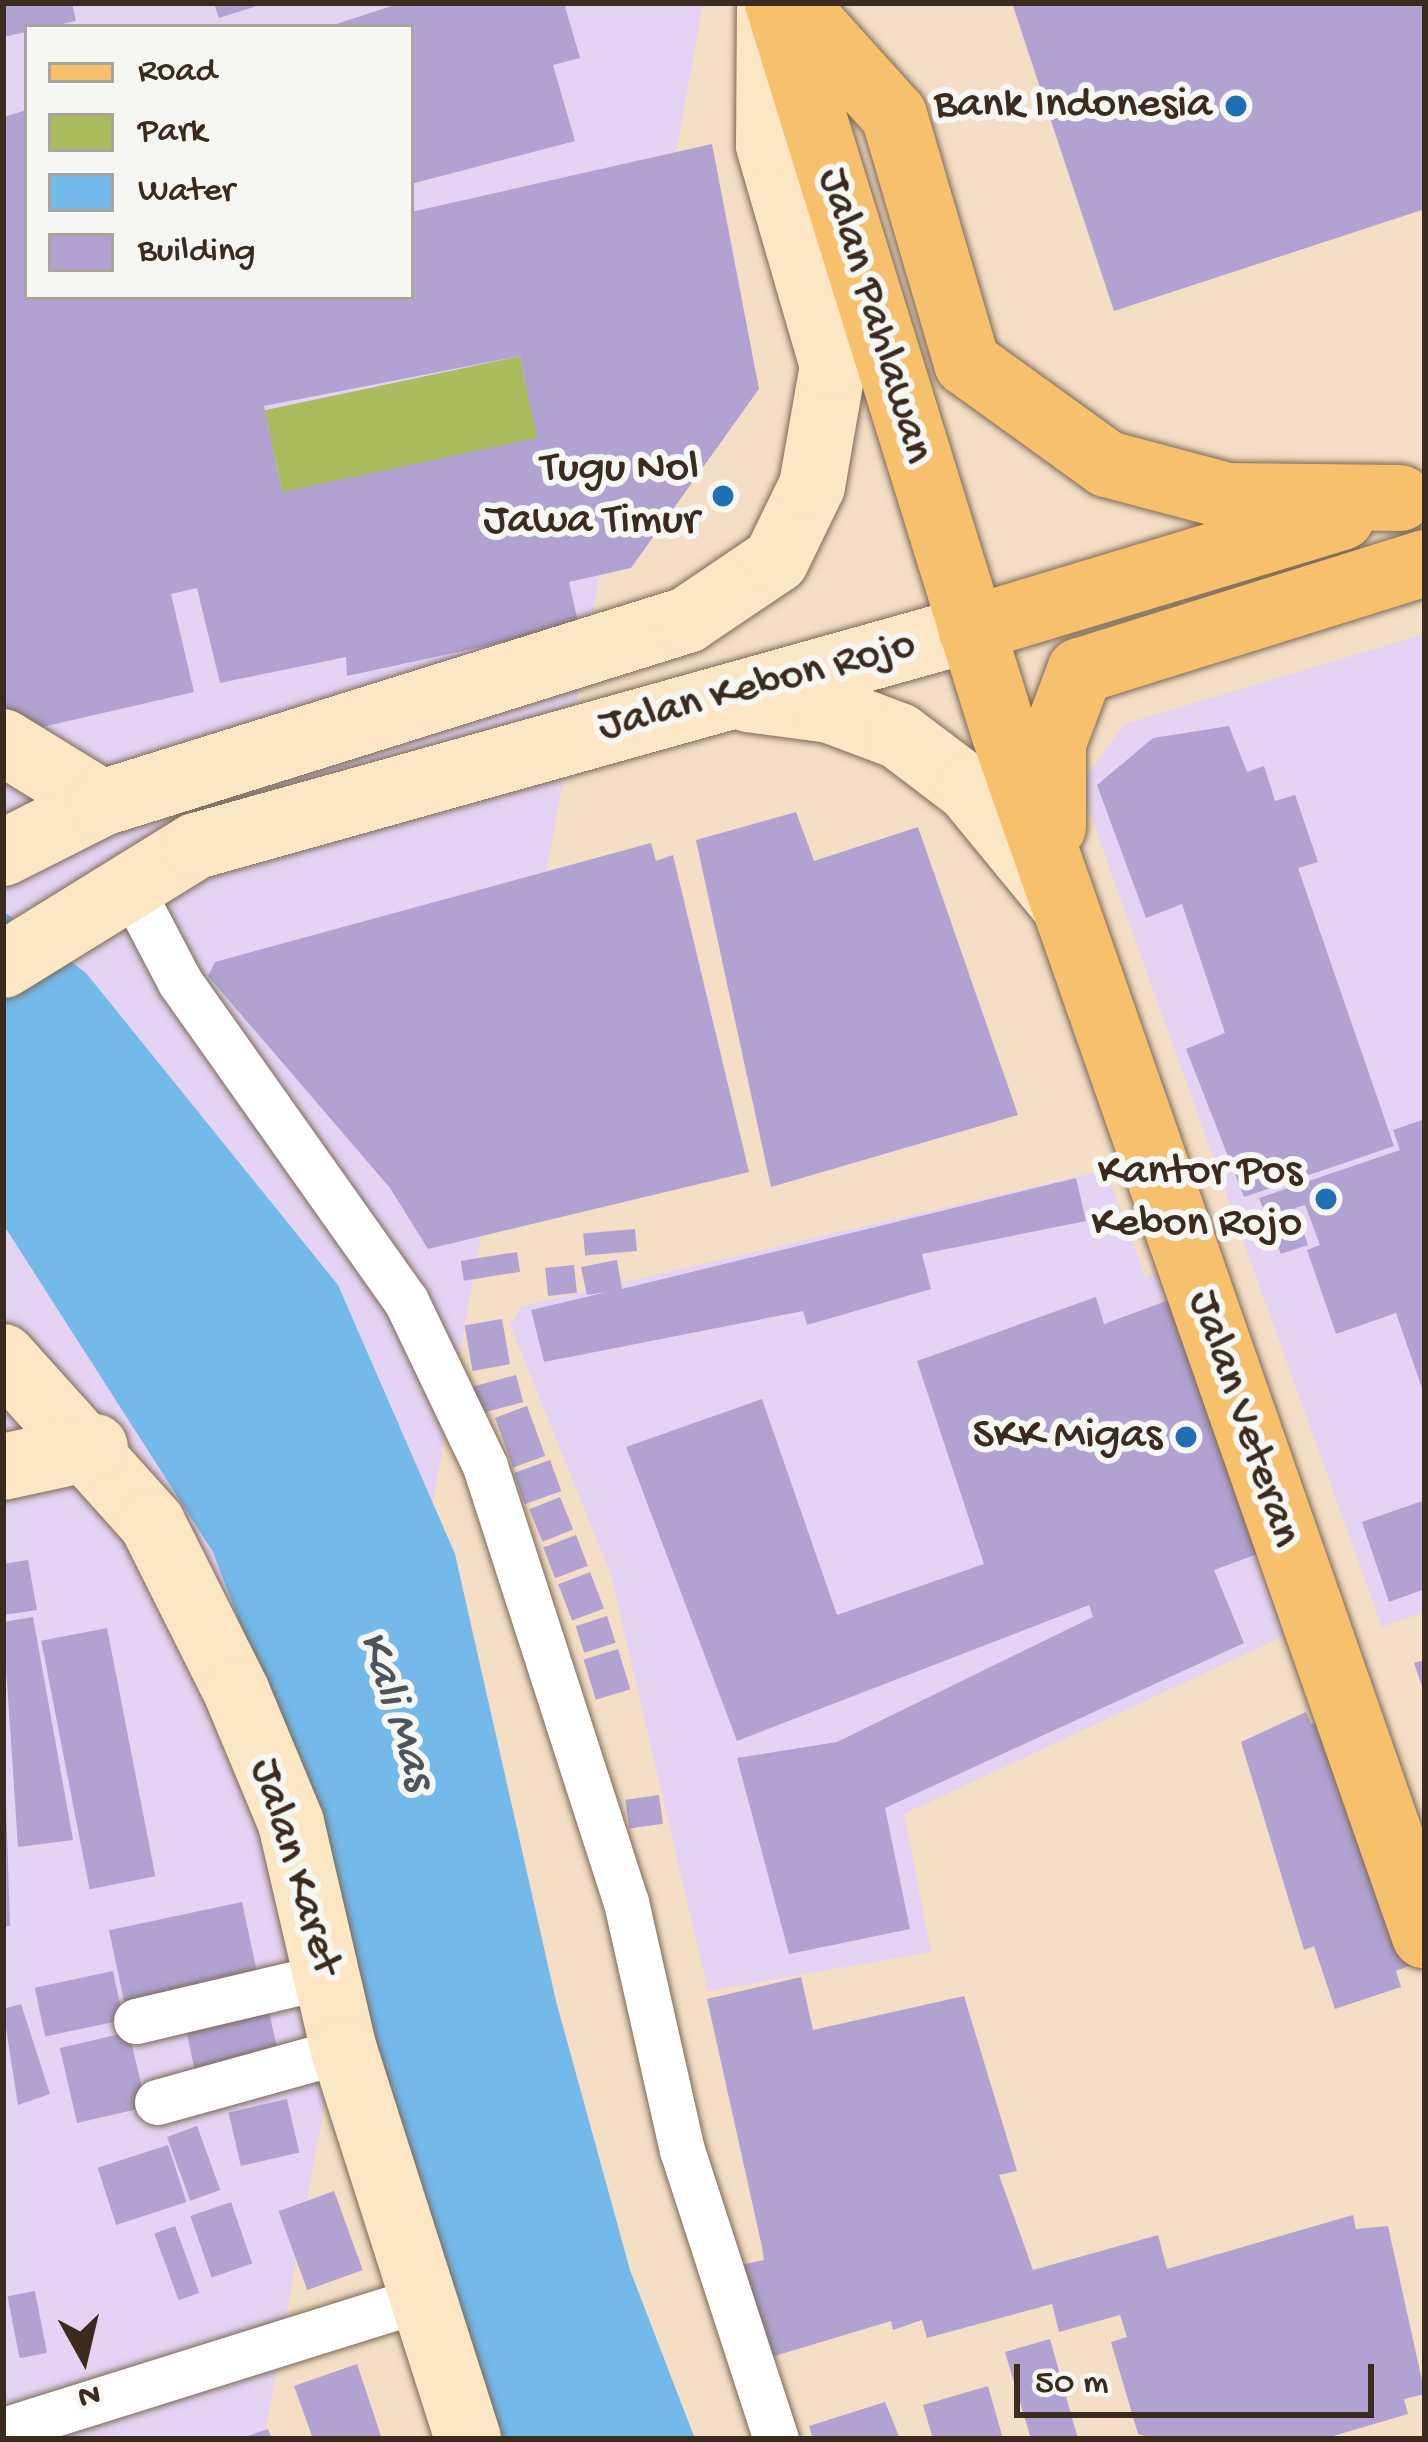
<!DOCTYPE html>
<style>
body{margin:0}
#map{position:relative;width:1428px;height:2442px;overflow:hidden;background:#f4dec5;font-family:"Gochi Hand",sans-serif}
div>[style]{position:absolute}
.built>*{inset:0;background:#e4d3f2}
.green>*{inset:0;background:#abbc5f;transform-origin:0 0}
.water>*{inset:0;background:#73b9ea}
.building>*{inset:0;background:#b1a2d2;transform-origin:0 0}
.roads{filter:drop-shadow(0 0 3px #7c6958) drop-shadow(0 0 3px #7c6958)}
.street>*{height:45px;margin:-22.5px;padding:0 22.5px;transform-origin:22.5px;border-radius:22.5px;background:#fff}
.secondary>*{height:66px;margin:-33px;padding:0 33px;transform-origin:33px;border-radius:33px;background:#fce6c4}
.primary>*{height:66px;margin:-33px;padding:0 33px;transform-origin:33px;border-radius:33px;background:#f7c06c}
.dots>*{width:33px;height:33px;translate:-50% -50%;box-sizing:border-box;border:6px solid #f6f6f2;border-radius:50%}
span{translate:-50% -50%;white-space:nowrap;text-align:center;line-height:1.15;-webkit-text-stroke:12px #f6f6f2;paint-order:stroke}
.poi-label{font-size:45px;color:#3b2a1e}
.right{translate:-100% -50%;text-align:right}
.street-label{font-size:45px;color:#3b2a1e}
.water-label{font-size:48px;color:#4c555b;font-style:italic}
.frame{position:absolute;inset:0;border:6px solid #3b2a1e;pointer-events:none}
.legend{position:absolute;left:24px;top:24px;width:390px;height:276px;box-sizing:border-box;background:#f6f6f2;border:3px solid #aba49d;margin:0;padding:15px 21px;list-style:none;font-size:36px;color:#3b2a1e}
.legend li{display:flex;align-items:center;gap:24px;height:60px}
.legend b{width:60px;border:3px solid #aba49d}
.north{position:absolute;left:24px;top:2298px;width:120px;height:120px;-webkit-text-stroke:9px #f6f6f2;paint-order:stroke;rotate:172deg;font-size:33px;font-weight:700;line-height:48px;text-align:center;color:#3b2a1e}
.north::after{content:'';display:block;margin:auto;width:42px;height:54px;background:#3b2a1e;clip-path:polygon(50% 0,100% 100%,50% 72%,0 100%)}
.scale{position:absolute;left:1014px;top:2364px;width:360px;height:54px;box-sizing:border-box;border:6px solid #3b2a1e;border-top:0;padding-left:15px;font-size:36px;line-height:42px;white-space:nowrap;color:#3b2a1e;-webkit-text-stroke:9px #f6f6f2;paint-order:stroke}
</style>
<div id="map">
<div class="built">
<div style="clip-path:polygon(evenodd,3px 3px,703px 3px,264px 2439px,3px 2439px,3px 3px,27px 27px,411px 27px,411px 297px,27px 297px,27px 27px)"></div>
<div style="clip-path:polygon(1425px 634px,1425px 1612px,1382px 1627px,1080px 786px,1124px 724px)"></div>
<div style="clip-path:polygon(1106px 1170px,1146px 1278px,1172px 1269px,1303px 1627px,904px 1814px,931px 1952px,708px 1991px,611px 1575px,510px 1325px,522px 1306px)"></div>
</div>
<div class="green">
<div style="left:520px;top:356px;width:84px;height:261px;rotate:78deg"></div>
</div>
<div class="water">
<div style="clip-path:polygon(3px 911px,86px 973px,338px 1285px,455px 1554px,556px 2001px,630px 2270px,695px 2439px,493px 2439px,300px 1781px,213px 1552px,3px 1224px)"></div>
</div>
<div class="building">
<div style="clip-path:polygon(3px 3px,72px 3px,76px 21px,3px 37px)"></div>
<div style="clip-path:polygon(214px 3px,263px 3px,263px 4px,219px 18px)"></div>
<div style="clip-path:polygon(401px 3px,564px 3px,580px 58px,553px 65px,575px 141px,411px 184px,411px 27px,330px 26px)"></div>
<div style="clip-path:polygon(1012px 3px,1425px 3px,1425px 209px,1114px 311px)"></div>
<div style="clip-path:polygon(evenodd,27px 110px,27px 297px,411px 297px,411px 212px,712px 144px,759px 389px,631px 568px,569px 582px,579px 626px,347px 676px,346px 657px,220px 683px,197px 588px,171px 594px,194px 692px,38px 728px,3px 724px,3px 117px,27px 110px,520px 356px,537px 438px,282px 492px,264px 406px,520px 356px)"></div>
<div style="clip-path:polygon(1229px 726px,1247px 772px,1264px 766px,1275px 801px,1295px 795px,1318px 862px,1298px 868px,1394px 1146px,1244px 1197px,1186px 1049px,1225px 1033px,1182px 904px,1146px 918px,1097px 785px,1153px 738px)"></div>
<div style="clip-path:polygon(796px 812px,814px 861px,918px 827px,1018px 1115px,771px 1187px,696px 840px)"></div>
<div style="clip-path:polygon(651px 843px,656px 861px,673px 855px,749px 1172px,428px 1249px,390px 1188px,208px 976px,215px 962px)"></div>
<div style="clip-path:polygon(1425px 1119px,1425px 1394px,1424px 1394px,1396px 1313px,1336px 1334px,1307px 1250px,1320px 1245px,1305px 1205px,1295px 1208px,1308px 1245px,1281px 1254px,1259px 1198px,1400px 1150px,1393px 1130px)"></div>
<div style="clip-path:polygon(1076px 1178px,1086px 1221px,922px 1254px,931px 1289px,807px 1325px,803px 1311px,544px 1362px,531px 1310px,607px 1292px,587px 1295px,581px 1267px,617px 1260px,622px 1289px)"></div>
<div style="left:635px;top:1229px;width:22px;height:52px;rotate:85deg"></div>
<div style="left:517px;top:1252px;width:20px;height:57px;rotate:81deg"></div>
<div style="left:574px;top:1265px;width:28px;height:29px;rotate:84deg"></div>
<div style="clip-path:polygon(1180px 1296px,1271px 1549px,1214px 1570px,1244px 1643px,885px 1808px,910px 1929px,789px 1954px,737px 1758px,837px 1742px,1093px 1617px,1089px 1605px,737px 1741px,626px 1447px,762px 1399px,837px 1615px,984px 1564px,917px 1361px,1096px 1297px,1104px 1324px)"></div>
<div style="left:502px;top:1319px;width:46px;height:38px;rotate:80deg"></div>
<div style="left:516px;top:1375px;width:28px;height:45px;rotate:75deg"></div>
<div style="left:527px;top:1406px;width:53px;height:34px;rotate:70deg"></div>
<div style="left:550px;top:1460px;width:33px;height:39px;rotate:70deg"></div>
<div style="left:560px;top:1497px;width:35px;height:33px;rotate:68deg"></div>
<div style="clip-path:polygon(1425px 1500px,1425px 1589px,1389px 1602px,1362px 1522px)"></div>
<div style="left:576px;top:1535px;width:33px;height:35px;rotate:69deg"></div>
<div style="clip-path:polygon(28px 1560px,37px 1610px,3px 1615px,3px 1564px)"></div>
<div style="left:590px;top:1572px;width:39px;height:34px;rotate:69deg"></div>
<div style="left:607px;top:1616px;width:28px;height:33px;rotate:72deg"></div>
<div style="clip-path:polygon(33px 1617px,73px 1840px,18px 1847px,3px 1622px)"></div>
<div style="left:107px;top:1628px;width:253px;height:67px;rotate:79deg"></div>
<div style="left:618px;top:1649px;width:42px;height:36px;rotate:73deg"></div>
<div style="clip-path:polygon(1425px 1660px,1425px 1692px,1424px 1692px,1414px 1663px)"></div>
<div style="clip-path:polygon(1306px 1712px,1311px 1724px,1326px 1719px,1411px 1965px,1396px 1971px,1401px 1987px,1335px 2009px,1314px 1946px,1304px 1950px,1241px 1742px)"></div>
<div style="left:659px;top:1795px;width:29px;height:34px;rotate:82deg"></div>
<div style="clip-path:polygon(6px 1801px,10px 1926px,3px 1927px,3px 1802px)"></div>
<div style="left:242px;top:1902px;width:89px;height:136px;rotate:78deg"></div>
<div style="left:113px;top:1971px;width:50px;height:80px;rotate:78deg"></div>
<div style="clip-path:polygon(801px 1977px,813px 2030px,964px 1996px,1017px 2171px,999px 2175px,1033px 2270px,1158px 2235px,1167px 2269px,1353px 2215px,1356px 2229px,1388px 2226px,1425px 2394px,1404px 2399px,1408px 2414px,1323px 2439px,1155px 2439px,1138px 2434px,1111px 2342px,1127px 2337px,1120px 2315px,1059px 2332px,1052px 2304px,927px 2338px,922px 2320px,893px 2330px,891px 2321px,758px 2361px,731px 2267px,764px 2260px,762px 2247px,707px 1999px)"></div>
<div style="clip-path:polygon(21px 2004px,50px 2094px,18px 2105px,3px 2009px)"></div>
<div style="left:268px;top:2006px;width:54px;height:85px;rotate:78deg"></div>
<div style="left:129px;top:2032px;width:77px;height:71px;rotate:77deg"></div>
<div style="left:287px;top:2099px;width:55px;height:60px;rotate:77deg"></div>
<div style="left:197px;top:2126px;width:68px;height:32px;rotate:70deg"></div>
<div style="left:168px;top:2145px;width:60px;height:74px;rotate:72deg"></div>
<div style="left:334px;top:2191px;width:84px;height:59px;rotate:70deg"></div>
<div style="left:231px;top:2202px;width:65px;height:43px;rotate:71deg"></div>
<div style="left:175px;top:2226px;width:71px;height:22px;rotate:70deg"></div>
<div style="left:35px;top:2291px;width:63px;height:28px;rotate:79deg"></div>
<div style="clip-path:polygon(1050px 2339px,1078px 2439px,1031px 2439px,1005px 2352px)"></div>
<div style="clip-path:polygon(357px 2364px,382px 2439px,313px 2439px,294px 2386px)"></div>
<div style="clip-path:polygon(988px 2386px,1003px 2439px,933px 2439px,923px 2405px)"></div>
<div style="clip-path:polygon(885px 2402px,900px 2439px,813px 2439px,809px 2426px)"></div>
<div style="clip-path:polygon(268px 2429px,272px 2439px,242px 2439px,242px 2438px)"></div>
</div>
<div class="roads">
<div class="street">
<div style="left:129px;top:885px;width:110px;rotate:62.3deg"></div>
<div style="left:180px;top:982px;width:391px;rotate:54.7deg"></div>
<div style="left:406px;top:1301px;width:183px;rotate:64.4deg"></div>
<div style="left:485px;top:1466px;width:458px;rotate:72.1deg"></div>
<div style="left:626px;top:1902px;width:254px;rotate:77.3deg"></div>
<div style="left:682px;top:2150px;width:304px;rotate:72deg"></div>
<div style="left:136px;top:2021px;width:196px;rotate:-13.3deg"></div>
<div style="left:157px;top:2102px;width:194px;rotate:-15.5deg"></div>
<div style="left:3px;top:2430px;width:440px;rotate:-17.4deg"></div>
</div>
<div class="secondary">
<div style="left:748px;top:699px;width:83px;rotate:7.6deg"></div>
<div style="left:830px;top:710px;width:74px;rotate:20.6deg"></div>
<div style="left:899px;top:736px;width:88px;rotate:37.1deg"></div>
<div style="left:969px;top:789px;width:145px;rotate:50.6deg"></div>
<div style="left:3px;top:742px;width:116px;rotate:31.6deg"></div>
<div style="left:3px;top:853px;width:111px;rotate:-26.8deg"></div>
<div style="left:102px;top:803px;width:613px;rotate:-17.37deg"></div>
<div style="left:687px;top:620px;width:107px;rotate:-34deg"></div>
<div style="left:776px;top:560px;width:82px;rotate:-64.1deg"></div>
<div style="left:812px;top:486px;width:122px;rotate:-80.1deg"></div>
<div style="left:833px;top:366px;width:230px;rotate:-106.2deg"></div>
<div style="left:769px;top:145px;width:142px;rotate:-89.6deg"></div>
<div style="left:3px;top:965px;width:227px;rotate:-31.7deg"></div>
<div style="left:196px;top:846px;width:805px;rotate:-15.64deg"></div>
<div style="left:3px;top:1357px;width:223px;rotate:48.1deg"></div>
<div style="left:152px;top:1523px;width:190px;rotate:63.4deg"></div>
<div style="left:237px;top:1693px;width:141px;rotate:67.4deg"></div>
<div style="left:291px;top:1823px;width:233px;rotate:76.9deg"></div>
<div style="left:344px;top:2050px;width:408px;rotate:72.3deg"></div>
<div style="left:3px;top:1467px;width:94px;rotate:-12.3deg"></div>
</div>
<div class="primary">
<div style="left:778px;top:3px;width:763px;rotate:72.78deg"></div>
<div style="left:1004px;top:732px;width:1275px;rotate:70.73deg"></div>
<div style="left:793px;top:3px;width:151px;rotate:48deg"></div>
<div style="left:894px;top:115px;width:259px;rotate:73.6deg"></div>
<div style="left:967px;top:363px;width:173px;rotate:35.8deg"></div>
<div style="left:1107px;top:464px;width:124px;rotate:14.9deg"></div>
<div style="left:1227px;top:496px;width:173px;rotate:0.7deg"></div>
<div style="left:971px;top:629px;width:387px;rotate:-16.8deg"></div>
<div style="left:1053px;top:827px;width:84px;rotate:-90deg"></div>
<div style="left:1053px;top:743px;width:77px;rotate:-69.4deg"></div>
<div style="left:1080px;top:671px;width:362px;rotate:-17.4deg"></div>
</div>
</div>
<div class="dots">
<div style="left:1236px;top:106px;background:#1f6fb2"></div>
<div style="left:723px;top:496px;background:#1f6fb2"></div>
<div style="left:1326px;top:1199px;background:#1f6fb2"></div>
<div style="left:1186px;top:1437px;background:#1f6fb2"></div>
</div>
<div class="poi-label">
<span class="right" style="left:1212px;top:106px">Bank Indonesia</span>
<span class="right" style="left:699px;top:496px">Tugu Nol<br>Jawa Timur</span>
<span class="right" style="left:1302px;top:1199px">Kantor Pos<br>Kebon Rojo</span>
<span class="right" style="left:1162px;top:1437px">SKK Migas</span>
</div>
<div class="street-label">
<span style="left:874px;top:316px;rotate:73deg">Jalan Pahlawan</span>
<span style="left:757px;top:687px;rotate:-15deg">Jalan Kebon Rojo</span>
<span style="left:1243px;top:1419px;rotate:71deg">Jalan Veteran</span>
<span style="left:294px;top:1867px;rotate:73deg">Jalan Karet</span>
</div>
<div class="water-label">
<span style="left:394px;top:1711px;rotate:72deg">Kali Mas</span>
</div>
<div class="frame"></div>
<ul class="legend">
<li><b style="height:15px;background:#f7c06c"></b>Road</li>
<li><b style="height:33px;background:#abbc5f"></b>Park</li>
<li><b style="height:33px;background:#73b9ea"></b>Water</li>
<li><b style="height:33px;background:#b1a2d2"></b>Building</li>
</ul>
<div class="north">N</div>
<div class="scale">50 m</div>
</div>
